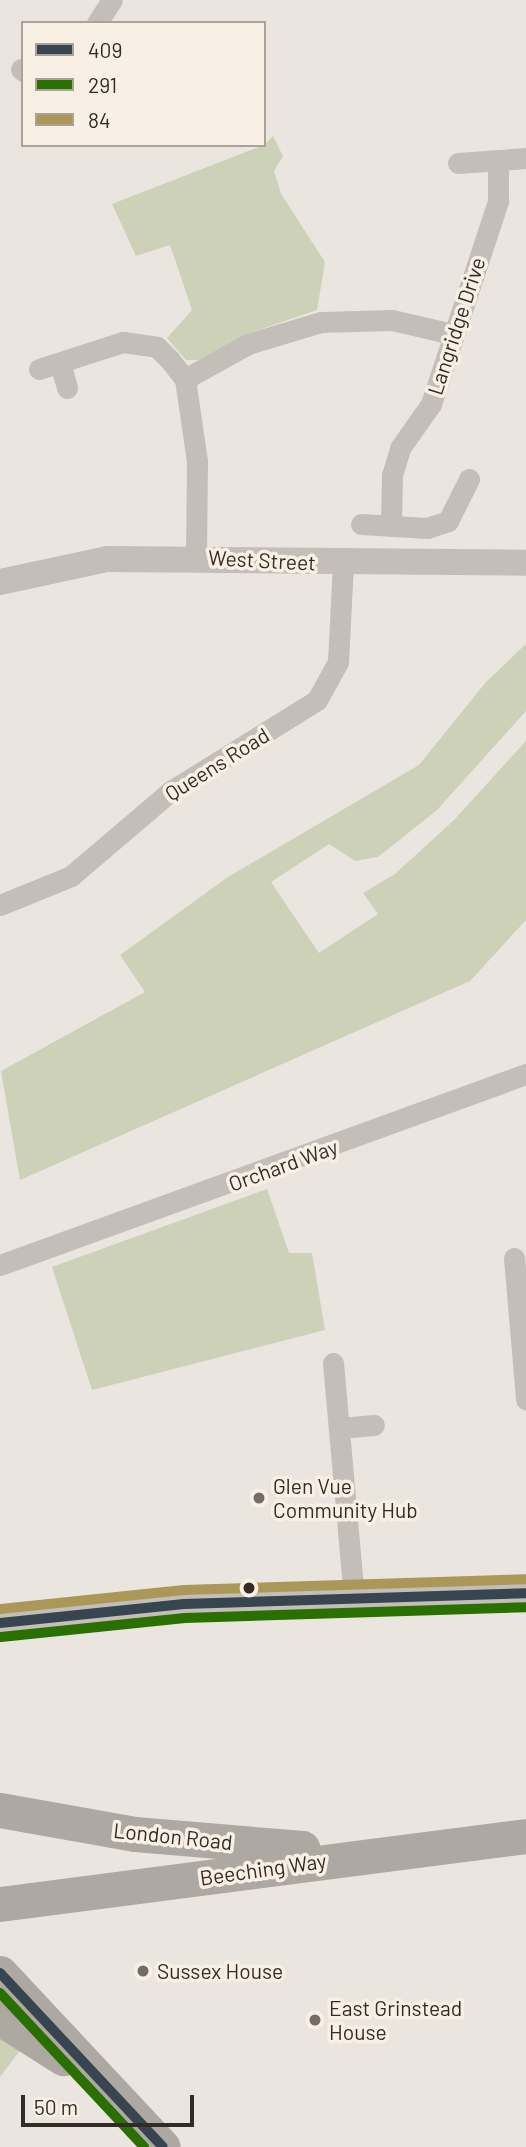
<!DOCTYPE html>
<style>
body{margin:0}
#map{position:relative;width:526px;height:2147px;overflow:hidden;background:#ebe5df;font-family:Barlow,sans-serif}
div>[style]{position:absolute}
.green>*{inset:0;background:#ccd1b8}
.minor>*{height:21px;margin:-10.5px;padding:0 10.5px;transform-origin:10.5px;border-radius:10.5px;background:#c4beb8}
.tertiary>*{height:26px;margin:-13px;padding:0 13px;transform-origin:13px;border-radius:13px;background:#c4beb8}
.trunk>*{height:35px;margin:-17.5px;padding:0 17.5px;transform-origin:17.5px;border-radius:17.5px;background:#aea8a2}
.bus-1>*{height:10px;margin:-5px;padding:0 5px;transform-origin:5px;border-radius:5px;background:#36454f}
.bus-2>*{height:10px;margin:-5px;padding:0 5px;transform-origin:5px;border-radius:5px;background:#297000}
.bus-3>*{height:10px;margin:-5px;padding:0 5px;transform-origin:5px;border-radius:5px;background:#ab9758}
.dots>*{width:19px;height:19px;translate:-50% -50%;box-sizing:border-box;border:4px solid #f9f0e5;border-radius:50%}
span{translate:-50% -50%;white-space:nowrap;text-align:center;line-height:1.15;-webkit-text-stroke:7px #f9f0e5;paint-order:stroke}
.street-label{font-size:21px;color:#352b26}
.poi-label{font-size:21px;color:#352b26}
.left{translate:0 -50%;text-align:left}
.legend{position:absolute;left:21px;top:21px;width:245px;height:126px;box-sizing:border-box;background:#f9f0e5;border:2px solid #aba199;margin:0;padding:9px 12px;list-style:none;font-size:21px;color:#352b26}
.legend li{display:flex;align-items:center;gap:14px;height:35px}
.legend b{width:35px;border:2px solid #aba199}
.scale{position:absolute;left:21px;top:2095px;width:173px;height:32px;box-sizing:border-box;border:4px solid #352b26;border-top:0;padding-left:9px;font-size:21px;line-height:24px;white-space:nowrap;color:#352b26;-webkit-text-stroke:5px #f9f0e5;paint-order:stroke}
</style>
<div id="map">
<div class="green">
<div style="clip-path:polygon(273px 136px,283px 156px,274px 171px,281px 194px,325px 262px,317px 310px,244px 335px,201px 360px,186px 360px,167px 338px,192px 310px,170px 245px,136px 256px,112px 204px,264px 145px)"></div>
<div style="clip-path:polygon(526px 644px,526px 711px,437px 810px,378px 857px,355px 861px,329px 844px,271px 882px,319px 953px,378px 914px,363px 893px,395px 874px,454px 820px,526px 741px,526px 920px,470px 981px,20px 1180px,1px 1071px,145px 992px,120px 955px,228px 877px,419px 765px,486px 682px)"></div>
<div style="clip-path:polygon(267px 1189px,289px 1253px,312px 1253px,325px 1330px,92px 1390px,52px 1267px)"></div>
<div style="clip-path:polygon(0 2037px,21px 2049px,0 2077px)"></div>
</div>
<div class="minor">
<div style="left:97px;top:23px;width:27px;rotate:-57deg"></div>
<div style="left:21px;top:69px;width:3px;rotate:45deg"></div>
<div style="left:458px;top:163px;width:68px;rotate:-4.2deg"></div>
<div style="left:60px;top:363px;width:26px;rotate:74deg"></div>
<div style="left:39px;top:369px;width:88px;rotate:-17.8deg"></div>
<div style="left:123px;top:342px;width:34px;rotate:8deg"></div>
<div style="left:157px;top:347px;width:18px;rotate:45deg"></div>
<div style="left:170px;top:360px;width:24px;rotate:52deg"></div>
<div style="left:185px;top:379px;width:83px;rotate:81.7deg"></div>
<div style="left:197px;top:461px;width:95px;rotate:90.6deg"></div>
<div style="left:185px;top:379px;width:72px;rotate:-29.1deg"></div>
<div style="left:248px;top:344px;width:76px;rotate:-16.8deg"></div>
<div style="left:321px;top:322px;width:71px;rotate:-1.6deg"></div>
<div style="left:392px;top:320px;width:62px;rotate:13.1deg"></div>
<div style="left:361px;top:524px;width:66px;rotate:3.5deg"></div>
<div style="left:427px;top:528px;width:22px;rotate:-18deg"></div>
<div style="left:448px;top:521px;width:47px;rotate:-63.4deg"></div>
<div style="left:391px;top:526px;width:51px;rotate:-88.9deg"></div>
<div style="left:392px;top:475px;width:28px;rotate:-73deg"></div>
<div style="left:400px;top:448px;width:54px;rotate:-54.8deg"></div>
<div style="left:431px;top:404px;width:214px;rotate:-71.7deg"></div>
<div style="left:498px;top:201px;width:41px;rotate:-90deg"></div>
<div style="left:0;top:905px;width:77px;rotate:-22.2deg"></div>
<div style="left:71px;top:876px;width:131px;rotate:-40.4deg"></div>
<div style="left:171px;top:791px;width:172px;rotate:-31.9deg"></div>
<div style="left:317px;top:700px;width:43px;rotate:-61.1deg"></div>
<div style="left:338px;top:662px;width:99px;rotate:-87.1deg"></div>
<div style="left:514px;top:1258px;width:142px;rotate:85.1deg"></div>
<div style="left:0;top:1265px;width:560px;rotate:-19.96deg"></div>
<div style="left:333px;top:1363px;width:236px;rotate:84.9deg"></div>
<div style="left:340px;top:1428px;width:34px;rotate:-5deg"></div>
</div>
<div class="tertiary">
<div style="left:0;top:582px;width:109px;rotate:-12.1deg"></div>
<div style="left:107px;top:559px;width:419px;rotate:0.5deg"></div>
<div style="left:0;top:1623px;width:185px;rotate:-5.9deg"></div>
<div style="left:184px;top:1604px;width:342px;rotate:-1.8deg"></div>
</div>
<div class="trunk">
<div style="left:0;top:1810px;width:137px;rotate:10.1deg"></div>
<div style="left:135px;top:1834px;width:168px;rotate:4.8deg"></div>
<div style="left:0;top:1904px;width:530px;rotate:-7.37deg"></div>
<div style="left:0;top:1973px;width:238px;rotate:46.9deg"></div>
<div style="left:0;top:2018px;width:75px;rotate:32.4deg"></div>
</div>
<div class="bus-1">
<div style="left:0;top:1623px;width:185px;rotate:-5.9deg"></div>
<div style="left:184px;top:1604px;width:342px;rotate:-1.8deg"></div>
<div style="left:0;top:1973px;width:238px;rotate:46.9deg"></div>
</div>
<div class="bus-2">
<div style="left:1px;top:1637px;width:185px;rotate:-5.9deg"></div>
<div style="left:185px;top:1618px;width:341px;rotate:-1.8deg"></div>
<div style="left:0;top:1993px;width:211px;rotate:46.9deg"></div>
</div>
<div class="bus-3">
<div style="left:0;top:1609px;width:185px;rotate:-5.9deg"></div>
<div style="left:184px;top:1590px;width:342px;rotate:-1.8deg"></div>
</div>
<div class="dots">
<div style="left:259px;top:1498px;background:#756c67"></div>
<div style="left:249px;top:1588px;background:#352b26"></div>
<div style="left:143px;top:1971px;background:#756c67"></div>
<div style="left:315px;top:2020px;background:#756c67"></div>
</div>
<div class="street-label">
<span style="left:456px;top:326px;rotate:-72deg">Langridge Drive</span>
<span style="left:262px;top:560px;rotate:3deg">West Street</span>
<span style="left:217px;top:764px;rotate:-32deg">Queens Road</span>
<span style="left:283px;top:1165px;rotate:-20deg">Orchard Way</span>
<span style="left:173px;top:1836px;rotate:6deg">London Road</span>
<span style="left:263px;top:1869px;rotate:-8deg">Beeching Way</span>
</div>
<div class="poi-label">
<span class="left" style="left:273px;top:1498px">Glen Vue<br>Community Hub</span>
<span class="left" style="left:157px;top:1971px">Sussex House</span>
<span class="left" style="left:329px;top:2020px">East Grinstead<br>House</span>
</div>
<ul class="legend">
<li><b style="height:9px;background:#36454f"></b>409</li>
<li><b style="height:9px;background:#297000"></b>291</li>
<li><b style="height:9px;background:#ab9758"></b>84</li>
</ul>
<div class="scale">50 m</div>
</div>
